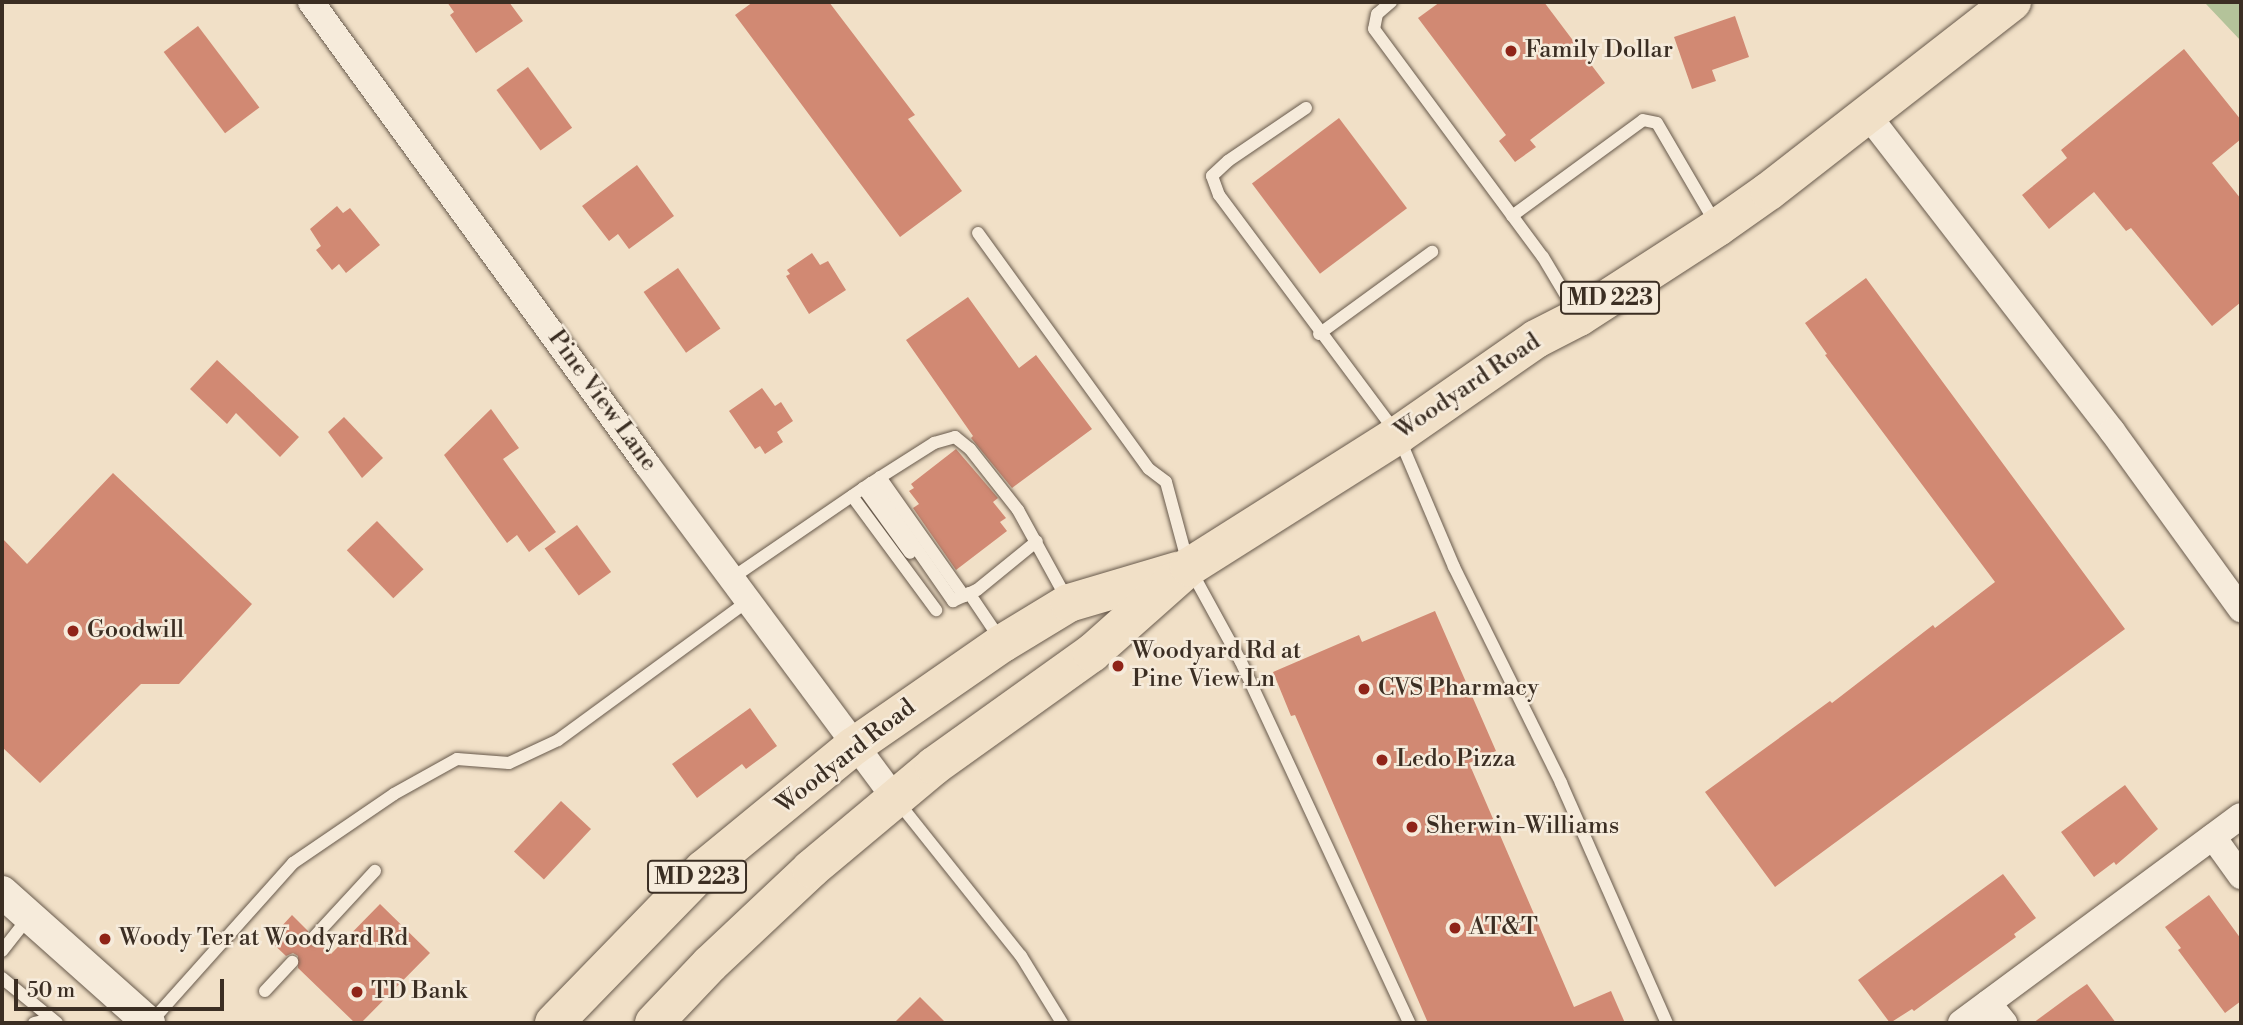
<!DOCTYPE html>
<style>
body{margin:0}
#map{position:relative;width:2243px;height:1025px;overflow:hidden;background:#f1e0c7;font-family:"Libre Bodoni",serif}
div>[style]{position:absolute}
.green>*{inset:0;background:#b4c39a}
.building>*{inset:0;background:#d18973;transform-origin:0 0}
.roads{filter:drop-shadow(0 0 2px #685a4c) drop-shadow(0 0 2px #685a4c)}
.service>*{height:12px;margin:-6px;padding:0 6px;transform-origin:6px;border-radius:6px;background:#f6ebdb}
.minor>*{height:26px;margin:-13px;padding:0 13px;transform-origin:13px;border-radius:13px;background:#f6ebdb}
.tertiary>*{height:32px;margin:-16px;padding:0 16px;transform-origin:16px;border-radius:16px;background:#f6ebdb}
.primary>*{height:38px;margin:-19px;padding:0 19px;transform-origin:19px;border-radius:19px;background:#f1e0c7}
.dots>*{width:19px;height:19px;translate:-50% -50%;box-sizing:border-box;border:4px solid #f6ebdb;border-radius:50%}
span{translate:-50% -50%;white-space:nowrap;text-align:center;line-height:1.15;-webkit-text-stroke:5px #f6ebdb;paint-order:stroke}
.shield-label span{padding:2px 5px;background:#f6ebdb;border:2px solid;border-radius:5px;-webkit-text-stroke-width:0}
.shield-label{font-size:23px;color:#3b2e23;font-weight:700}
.poi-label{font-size:24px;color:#3b2e23}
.left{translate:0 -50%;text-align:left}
.street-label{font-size:24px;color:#3b2e23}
.frame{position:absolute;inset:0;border:4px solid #3b2e23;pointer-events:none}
.scale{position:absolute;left:14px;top:979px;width:210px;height:32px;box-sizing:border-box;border:4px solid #3b2e23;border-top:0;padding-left:9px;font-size:21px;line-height:24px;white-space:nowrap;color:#3b2e23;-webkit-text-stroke:5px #f6ebdb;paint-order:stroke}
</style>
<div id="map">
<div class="green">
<div style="clip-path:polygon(2202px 2px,2241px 2px,2241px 41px,2206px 4px)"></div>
</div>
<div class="building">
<div style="clip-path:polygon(447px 2px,509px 2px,523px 21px,476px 53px,450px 15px,454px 12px)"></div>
<div style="clip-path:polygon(753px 2px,829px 2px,915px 115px,908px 119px,962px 191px,900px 237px,735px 15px)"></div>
<div style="clip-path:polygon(1440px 2px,1544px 2px,1605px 83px,1530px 140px,1536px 147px,1515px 162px,1499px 141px,1506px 135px,1418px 18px)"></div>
<div style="clip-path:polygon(1735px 16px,1749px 57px,1712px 70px,1716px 81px,1692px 89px,1674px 37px)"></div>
<div style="left:198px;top:26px;width:102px;height:43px;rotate:53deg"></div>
<div style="clip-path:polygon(2184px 49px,2241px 120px,2241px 139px,2212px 163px,2241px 199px,2241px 302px,2212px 326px,2131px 228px,2126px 231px,2094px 192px,2049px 229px,2022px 195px,2067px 158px,2061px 150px)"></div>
<div style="left:528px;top:67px;width:75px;height:39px;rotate:54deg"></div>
<div style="left:1339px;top:118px;width:113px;height:109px;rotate:53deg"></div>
<div style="clip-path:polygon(637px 165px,674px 216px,629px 249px,618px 234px,609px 241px,582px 206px)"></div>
<div style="clip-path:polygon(337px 206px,343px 213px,350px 208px,380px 245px,346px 273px,339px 264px,332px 270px,316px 250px,321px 246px,310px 229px)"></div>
<div style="clip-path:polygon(812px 253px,820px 265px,828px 261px,846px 290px,809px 314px,786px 276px,790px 274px,787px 270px)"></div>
<div style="left:678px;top:268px;width:74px;height:42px;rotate:55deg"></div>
<div style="clip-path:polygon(1866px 278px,2125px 629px,1775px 887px,1705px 792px,1830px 701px,1832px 703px,1933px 625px,1935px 628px,1995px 582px,1825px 355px,1827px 354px,1805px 323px)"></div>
<div style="clip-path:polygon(968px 297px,1019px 368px,1036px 355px,1092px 429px,1012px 488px,971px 438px,973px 436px,906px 340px)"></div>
<div style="clip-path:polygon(217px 360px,299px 437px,280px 457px,236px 413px,227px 424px,190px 389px)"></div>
<div style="clip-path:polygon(762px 388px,775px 406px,781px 402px,793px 421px,777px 432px,783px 442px,765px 454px,760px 446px,755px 449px,729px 411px)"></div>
<div style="clip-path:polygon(491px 409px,519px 448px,503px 459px,556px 532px,529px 552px,517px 535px,507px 543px,444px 455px)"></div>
<div style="clip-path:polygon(344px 417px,383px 458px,362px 478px,328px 432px)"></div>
<div style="clip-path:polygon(956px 449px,998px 498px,993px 502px,1006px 518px,1000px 522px,1007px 531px,956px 570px,913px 508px,919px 504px,909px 491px,914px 488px,911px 484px)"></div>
<div style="clip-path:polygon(113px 473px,252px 604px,179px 684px,141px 684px,40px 783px,2px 747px,2px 538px,27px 564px)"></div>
<div style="left:377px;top:521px;width:67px;height:42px;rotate:46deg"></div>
<div style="left:577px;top:525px;width:58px;height:40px;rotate:54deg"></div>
<div style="clip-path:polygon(1435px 611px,1496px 751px,1469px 763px,1574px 1007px,1611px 991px,1625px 1023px,1428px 1023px,1295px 715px,1291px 716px,1273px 672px,1359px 635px,1362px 642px)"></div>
<div style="clip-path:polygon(750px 708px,777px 746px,746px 769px,742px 764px,697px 798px,672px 764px)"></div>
<div style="clip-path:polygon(2125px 785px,2158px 829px,2116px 865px,2114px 862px,2094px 877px,2061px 832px)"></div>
<div style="left:561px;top:801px;width:41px;height:69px;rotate:43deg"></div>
<div style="clip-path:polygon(2003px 874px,2036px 918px,2014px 934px,2016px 937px,1914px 1011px,1912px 1009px,1890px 1023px,1858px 980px)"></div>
<div style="clip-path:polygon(2209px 895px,2241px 939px,2241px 1001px,2225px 1013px,2178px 950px,2181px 948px,2165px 927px)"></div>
<div style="clip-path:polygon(380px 904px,430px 953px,361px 1023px,355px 1023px,298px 968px,298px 956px,293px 953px,286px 956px,269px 940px,292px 915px,308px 931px,308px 943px,313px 946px,320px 943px,331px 954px)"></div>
<div style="clip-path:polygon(2087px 984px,2116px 1023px,2033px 1023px,2071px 995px)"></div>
<div style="clip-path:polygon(920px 997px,946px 1023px,894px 1023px)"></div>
</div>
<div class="roads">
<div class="service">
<div style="left:1391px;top:2px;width:18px;rotate:139deg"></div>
<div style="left:1377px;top:14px;width:15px;rotate:101deg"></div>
<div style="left:1374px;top:29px;width:284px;rotate:53.5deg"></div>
<div style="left:1543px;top:257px;width:66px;rotate:59.2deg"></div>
<div style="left:1306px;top:108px;width:94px;rotate:145.8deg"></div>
<div style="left:1228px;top:161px;width:22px;rotate:137deg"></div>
<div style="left:1212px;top:176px;width:20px;rotate:70deg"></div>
<div style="left:1219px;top:195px;width:299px;rotate:53.3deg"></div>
<div style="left:1398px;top:435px;width:143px;rotate:67deg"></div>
<div style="left:1454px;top:567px;width:241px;rotate:63.6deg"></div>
<div style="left:1561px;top:783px;width:262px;rotate:66.2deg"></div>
<div style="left:1512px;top:216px;width:162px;rotate:-36.2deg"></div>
<div style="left:1643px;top:120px;width:14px;rotate:12deg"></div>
<div style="left:1657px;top:123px;width:117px;rotate:59.7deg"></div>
<div style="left:978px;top:233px;width:291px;rotate:54.1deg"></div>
<div style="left:1149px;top:469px;width:21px;rotate:37deg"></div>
<div style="left:1166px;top:482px;width:88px;rotate:74.9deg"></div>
<div style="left:1189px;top:567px;width:108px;rotate:61.3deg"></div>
<div style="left:1241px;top:662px;width:398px;rotate:65deg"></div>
<div style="left:1319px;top:334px;width:140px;rotate:-36deg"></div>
<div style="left:880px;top:477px;width:146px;rotate:54.8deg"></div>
<div style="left:871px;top:483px;width:144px;rotate:55.2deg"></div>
<div style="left:953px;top:601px;width:26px;rotate:-25deg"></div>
<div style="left:977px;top:590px;width:77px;rotate:-39.2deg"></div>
<div style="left:863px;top:488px;width:80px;rotate:54.1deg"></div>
<div style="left:852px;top:496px;width:142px;rotate:53.6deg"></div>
<div style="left:732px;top:578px;width:168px;rotate:-34.4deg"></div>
<div style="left:871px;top:483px;width:75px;rotate:-32.4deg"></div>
<div style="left:934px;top:443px;width:22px;rotate:-16deg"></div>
<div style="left:955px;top:437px;width:19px;rotate:39deg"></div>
<div style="left:970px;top:449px;width:78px;rotate:51.8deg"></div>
<div style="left:1018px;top:510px;width:104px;rotate:61.2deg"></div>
<div style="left:969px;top:593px;width:55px;rotate:56deg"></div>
<div style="left:898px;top:802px;width:197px;rotate:51.4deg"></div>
<div style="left:1021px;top:956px;width:79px;rotate:58.5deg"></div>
<div style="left:314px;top:937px;width:90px;rotate:-47.3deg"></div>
<div style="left:2px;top:951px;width:42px;rotate:-51.8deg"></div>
<div style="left:2px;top:978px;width:71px;rotate:39.3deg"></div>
<div style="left:265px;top:991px;width:40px;rotate:-47deg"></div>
<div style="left:34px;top:1023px;width:18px;rotate:-13deg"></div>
<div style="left:150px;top:1023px;width:215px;rotate:-48.2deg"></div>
<div style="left:293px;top:863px;width:122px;rotate:-34.3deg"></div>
<div style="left:394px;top:794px;width:72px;rotate:-29.1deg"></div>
<div style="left:457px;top:759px;width:52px;rotate:4.4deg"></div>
<div style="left:509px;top:763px;width:54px;rotate:-25.1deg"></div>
<div style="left:558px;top:740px;width:237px;rotate:-36.2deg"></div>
</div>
<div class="minor">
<div style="left:311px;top:2px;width:573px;rotate:54.01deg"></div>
<div style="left:648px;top:466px;width:414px;rotate:53.4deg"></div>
<div style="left:1867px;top:114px;width:401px;rotate:52.3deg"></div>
<div style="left:2112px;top:431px;width:220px;rotate:54.1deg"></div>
<div style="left:2213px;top:837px;width:48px;rotate:54.3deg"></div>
<div style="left:1988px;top:1003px;width:26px;rotate:51deg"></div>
<div style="left:1961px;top:1023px;width:348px;rotate:-36.5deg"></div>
</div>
<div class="tertiary">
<div style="left:2px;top:892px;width:197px;rotate:41.7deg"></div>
</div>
<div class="primary">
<div style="left:554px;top:1023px;width:215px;rotate:-45.8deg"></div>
<div style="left:704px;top:869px;width:194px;rotate:-39.4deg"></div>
<div style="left:854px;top:746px;width:181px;rotate:-34.7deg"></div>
<div style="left:1003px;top:643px;width:77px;rotate:-31.2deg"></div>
<div style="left:1069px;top:603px;width:113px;rotate:-16.5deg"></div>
<div style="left:654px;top:1023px;width:81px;rotate:-46.5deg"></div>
<div style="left:710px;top:964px;width:139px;rotate:-43.2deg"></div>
<div style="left:811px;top:869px;width:160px;rotate:-39.9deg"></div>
<div style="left:934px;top:766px;width:194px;rotate:-35.6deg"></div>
<div style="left:1092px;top:653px;width:130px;rotate:-41.6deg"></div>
<div style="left:1189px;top:567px;width:247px;rotate:-32.3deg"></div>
<div style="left:1398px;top:435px;width:168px;rotate:-34.8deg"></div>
<div style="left:1536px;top:339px;width:48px;rotate:-27.1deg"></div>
<div style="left:1579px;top:317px;width:166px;rotate:-32.9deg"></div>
<div style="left:1718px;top:227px;width:62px;rotate:-35.2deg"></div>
<div style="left:1769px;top:191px;width:308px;rotate:-37.9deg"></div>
</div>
</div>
<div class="dots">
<div style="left:1511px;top:51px;background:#8f2418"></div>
<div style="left:73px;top:631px;background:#8f2418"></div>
<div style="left:1118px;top:666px;background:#8f2418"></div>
<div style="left:1364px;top:689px;background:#8f2418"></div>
<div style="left:1382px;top:760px;background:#8f2418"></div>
<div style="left:1412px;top:827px;background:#8f2418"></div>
<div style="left:1455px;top:928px;background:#8f2418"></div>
<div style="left:105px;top:939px;background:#8f2418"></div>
<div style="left:357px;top:992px;background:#8f2418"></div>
</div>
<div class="shield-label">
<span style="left:1610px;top:298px">MD 223</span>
<span style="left:697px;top:877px">MD 223</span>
</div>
<div class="poi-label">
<span class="left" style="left:1525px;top:51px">Family Dollar</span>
<span class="left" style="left:87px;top:631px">Goodwill</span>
<span class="left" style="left:1132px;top:666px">Woodyard Rd at<br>Pine View Ln</span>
<span class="left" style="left:1378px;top:689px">CVS Pharmacy</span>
<span class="left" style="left:1396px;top:760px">Ledo Pizza</span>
<span class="left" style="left:1426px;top:827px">Sherwin-Williams</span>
<span class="left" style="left:1469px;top:928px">AT&amp;T</span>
<span class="left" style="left:119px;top:939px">Woody Ter at Woodyard Rd</span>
<span class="left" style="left:371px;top:992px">TD Bank</span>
</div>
<div class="street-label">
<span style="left:1468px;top:387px;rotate:-34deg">Woodyard Road</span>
<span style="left:602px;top:401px;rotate:54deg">Pine View Lane</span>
<span style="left:846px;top:757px;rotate:-38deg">Woodyard Road</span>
</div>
<div class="frame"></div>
<div class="scale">50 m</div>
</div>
